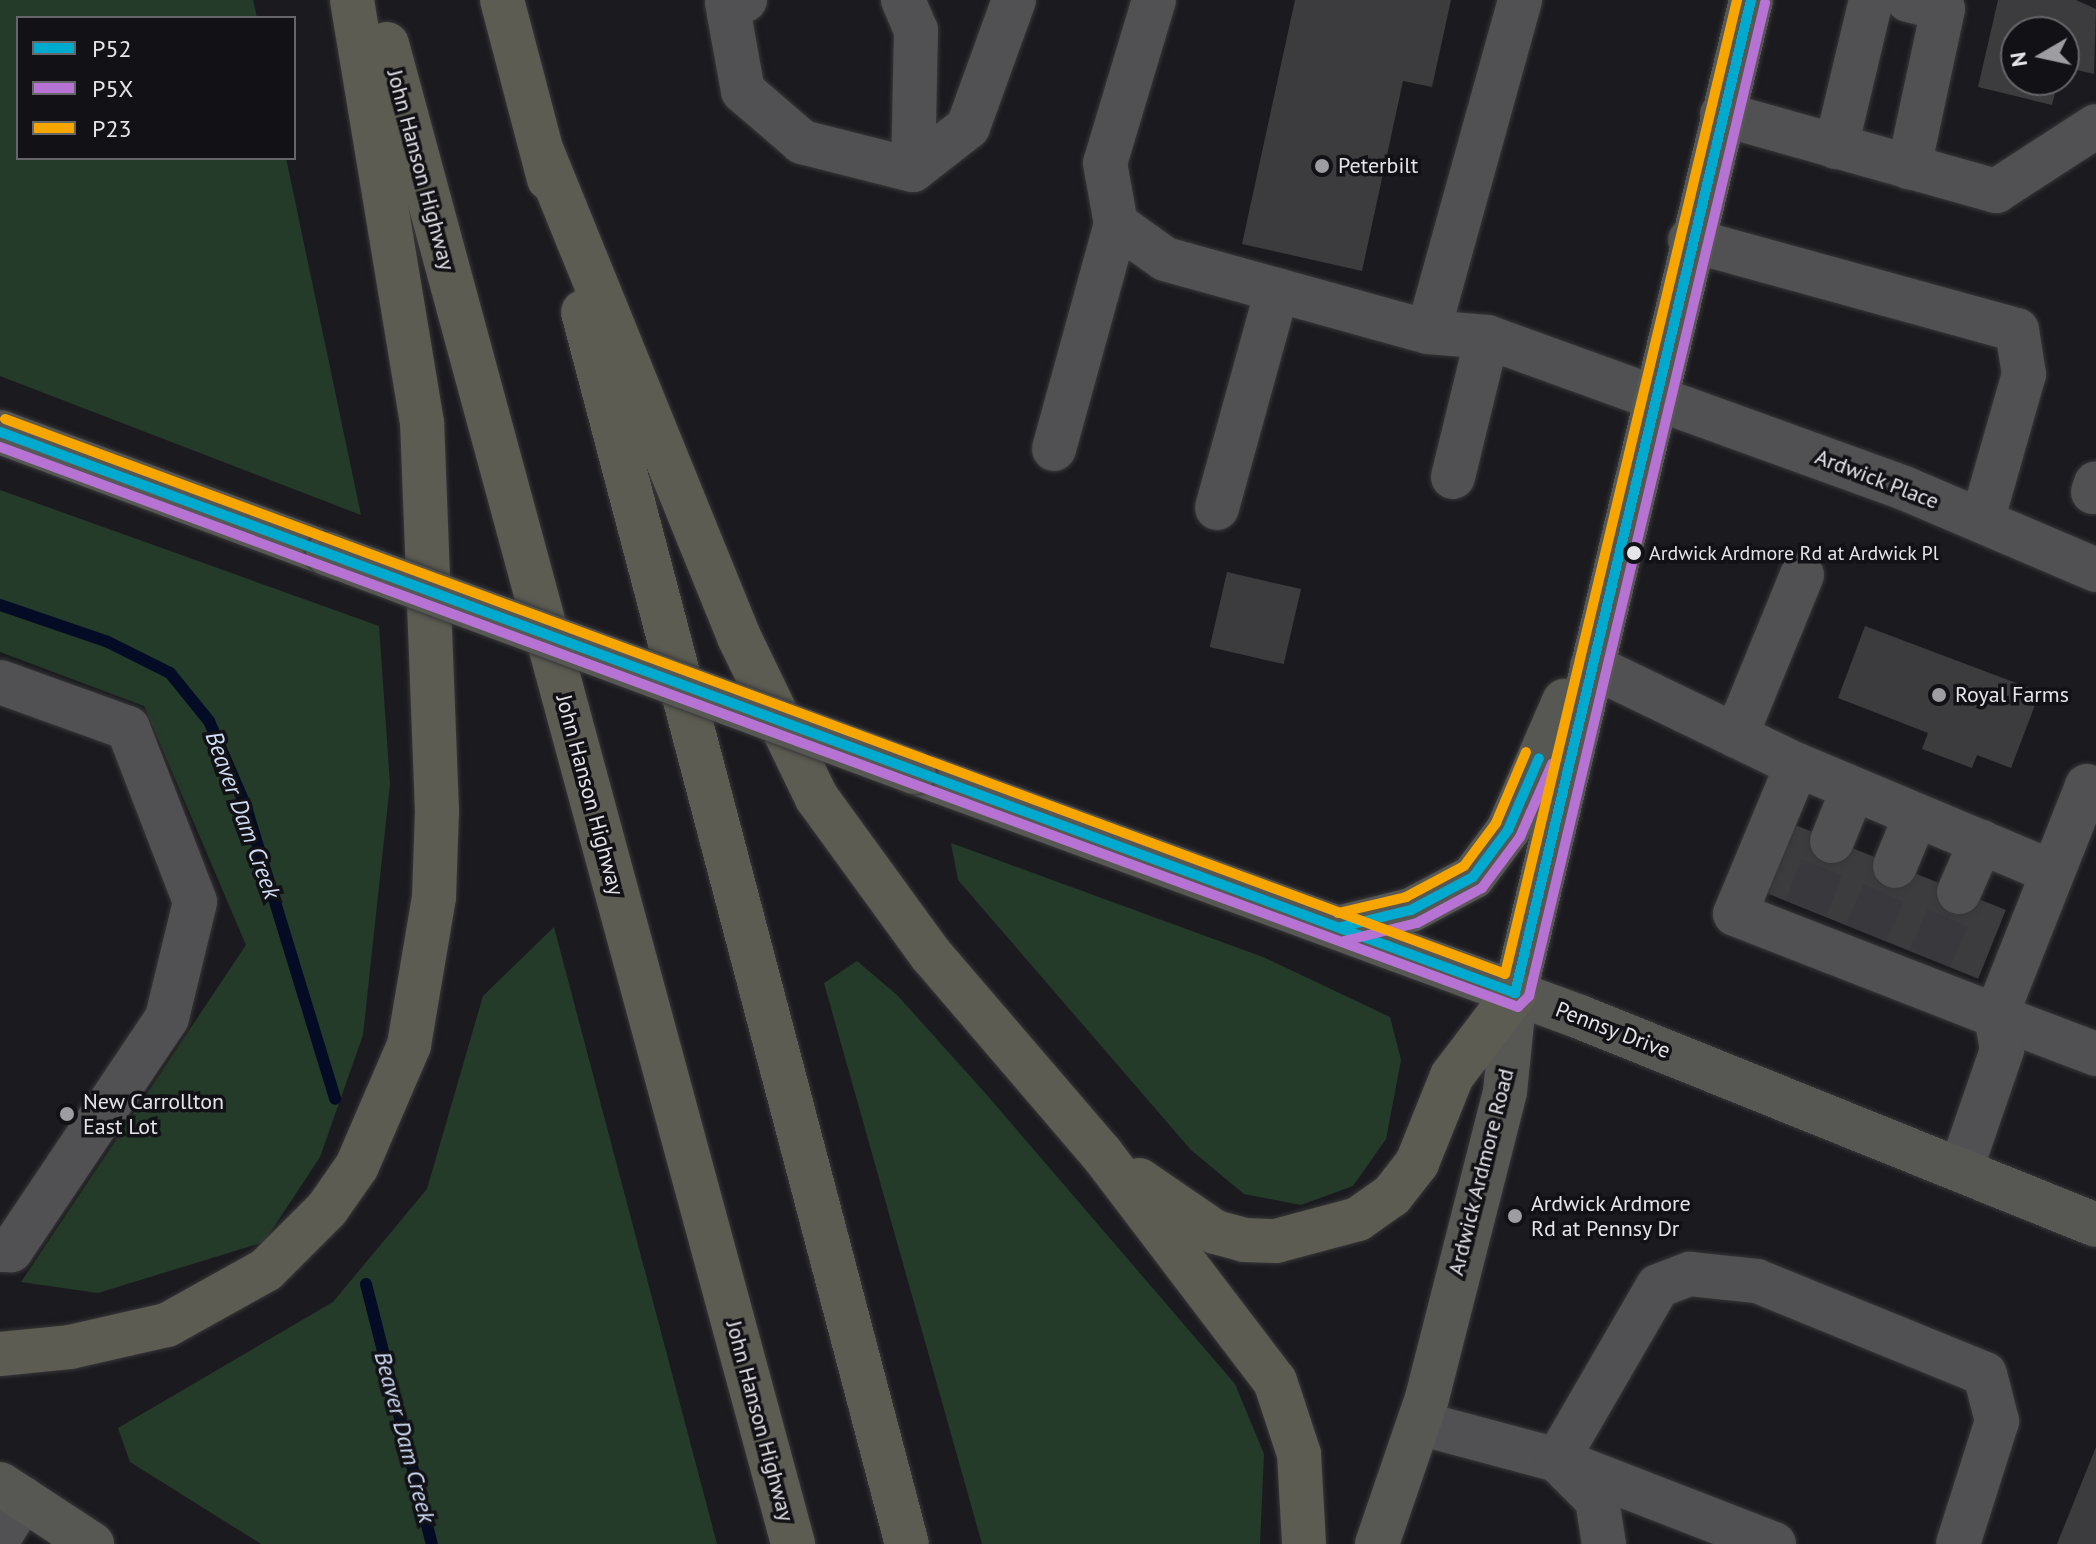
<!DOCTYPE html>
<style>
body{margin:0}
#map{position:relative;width:2096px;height:1544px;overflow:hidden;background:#1b1b1f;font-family:"PT Sans",sans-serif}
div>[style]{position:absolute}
.green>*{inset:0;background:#253b2a}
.stream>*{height:12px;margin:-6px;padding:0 6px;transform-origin:6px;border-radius:6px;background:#030c24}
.building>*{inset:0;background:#3c3c3f;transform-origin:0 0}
.minor-tunnel>*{height:44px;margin-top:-22px;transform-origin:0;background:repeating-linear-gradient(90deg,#39393d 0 44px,transparent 0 66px)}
.roads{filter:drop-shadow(0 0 2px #363639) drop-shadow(0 0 2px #363639)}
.minor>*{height:44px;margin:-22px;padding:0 22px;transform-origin:22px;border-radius:22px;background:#515153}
.major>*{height:44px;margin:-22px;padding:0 22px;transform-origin:22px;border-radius:22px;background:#575753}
.highway>*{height:44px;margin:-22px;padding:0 22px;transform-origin:22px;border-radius:22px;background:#5c5c52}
.bridges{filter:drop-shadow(0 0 2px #363639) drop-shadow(0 0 2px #363639)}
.major-bridge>*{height:44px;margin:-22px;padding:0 22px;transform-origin:22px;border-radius:22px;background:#575753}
.bus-1>*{height:10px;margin:-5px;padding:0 5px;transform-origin:5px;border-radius:5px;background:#00a9ce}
.bus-2>*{height:10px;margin:-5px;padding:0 5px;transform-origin:5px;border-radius:5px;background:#b673d3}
.bus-3>*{height:10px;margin:-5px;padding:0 5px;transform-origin:5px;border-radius:5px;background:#f7a600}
.dots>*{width:22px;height:22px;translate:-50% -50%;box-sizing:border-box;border:4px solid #111116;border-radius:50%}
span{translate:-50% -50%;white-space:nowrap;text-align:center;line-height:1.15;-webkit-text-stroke:7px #111116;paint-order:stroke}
.bus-label{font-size:20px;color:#e5e5e9}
.left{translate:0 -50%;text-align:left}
.poi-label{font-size:22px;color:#e5e5e9}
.street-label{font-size:22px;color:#e5e5e9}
.water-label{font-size:24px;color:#cfdcf4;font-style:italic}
.legend{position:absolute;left:16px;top:16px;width:280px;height:144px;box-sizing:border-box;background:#111116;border:2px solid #66666a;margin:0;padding:10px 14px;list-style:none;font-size:24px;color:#e5e5e9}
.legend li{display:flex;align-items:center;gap:16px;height:40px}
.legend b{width:40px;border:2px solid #66666a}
.north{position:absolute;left:2000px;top:16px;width:80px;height:80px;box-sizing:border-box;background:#111116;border:2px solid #66666a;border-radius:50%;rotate:261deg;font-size:22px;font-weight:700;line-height:32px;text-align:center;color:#e5e5e9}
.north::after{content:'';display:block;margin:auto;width:28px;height:36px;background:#9e9ea2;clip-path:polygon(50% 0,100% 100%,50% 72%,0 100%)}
</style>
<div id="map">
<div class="green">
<div style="clip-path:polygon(0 0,253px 0,257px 18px,18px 18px,18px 158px,286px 158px,361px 515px,0 376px)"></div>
<div style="clip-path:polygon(0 490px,379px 626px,390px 784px,363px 1035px,320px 1157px,264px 1242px,98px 1293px,21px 1282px,246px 945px,144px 706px,0 652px)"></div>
<div style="clip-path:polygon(951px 843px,1263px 957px,1390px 1017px,1401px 1060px,1386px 1139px,1353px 1186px,1301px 1205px,1244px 1194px,1191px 1150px,958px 880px)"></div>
<div style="clip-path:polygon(554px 927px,717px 1544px,261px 1544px,130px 1462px,118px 1428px,333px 1302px,427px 1189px,483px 996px)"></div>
<div style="clip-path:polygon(857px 961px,897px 995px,986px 1094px,1235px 1384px,1264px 1454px,1260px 1544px,982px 1544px,824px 983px)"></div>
</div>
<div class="stream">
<div style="left:0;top:605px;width:114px;rotate:18.9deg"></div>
<div style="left:108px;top:642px;width:69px;rotate:26.6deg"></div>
<div style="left:170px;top:673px;width:62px;rotate:50.9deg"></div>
<div style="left:209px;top:721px;width:94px;rotate:66.7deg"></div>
<div style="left:246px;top:807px;width:305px;rotate:73deg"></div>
<div style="left:366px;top:1284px;width:268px;rotate:75.8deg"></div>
</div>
<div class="building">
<div style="clip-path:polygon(1295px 0,1451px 0,1432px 87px,1403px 81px,1362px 271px,1242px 244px)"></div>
<div style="clip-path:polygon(1998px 0,2076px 0,2096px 9px,2094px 74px,2064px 67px,2064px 32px,2016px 32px,2016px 80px,2058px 80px,2052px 105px,1978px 87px)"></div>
<div style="left:1227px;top:572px;width:76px;height:77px;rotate:13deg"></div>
<div style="clip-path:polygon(1865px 626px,2040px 692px,2011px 768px,1977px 755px,1972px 768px,1922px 749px,1928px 733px,1838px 698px)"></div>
<div style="left:1788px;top:822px;width:235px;height:74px;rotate:22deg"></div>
<div style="clip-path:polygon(2096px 1447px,2096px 1544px,2057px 1544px)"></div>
</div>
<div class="minor-tunnel">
<div style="left:1806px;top:908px;width:72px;rotate:-68.8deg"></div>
<div style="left:1866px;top:933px;width:73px;rotate:-66.6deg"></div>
<div style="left:1930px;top:958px;width:72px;rotate:-66.3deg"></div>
</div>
<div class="roads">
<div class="minor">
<div style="left:745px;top:0;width:18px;rotate:171deg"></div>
<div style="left:727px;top:3px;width:89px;rotate:79.7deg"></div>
<div style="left:743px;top:91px;width:78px;rotate:40.8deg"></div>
<div style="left:802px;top:142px;width:114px;rotate:14.2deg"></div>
<div style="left:903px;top:0;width:33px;rotate:67deg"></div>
<div style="left:916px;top:30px;width:140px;rotate:91.2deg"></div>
<div style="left:1154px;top:0;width:170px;rotate:106.7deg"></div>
<div style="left:1105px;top:163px;width:62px;rotate:79.8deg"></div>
<div style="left:1116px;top:224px;width:60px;rotate:35.5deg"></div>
<div style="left:1165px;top:259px;width:273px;rotate:15.5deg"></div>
<div style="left:1428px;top:332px;width:59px;rotate:4.8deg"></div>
<div style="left:1487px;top:337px;width:443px;rotate:19.9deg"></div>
<div style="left:1904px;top:488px;width:209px;rotate:23.1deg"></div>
<div style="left:1908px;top:0;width:36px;rotate:14deg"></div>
<div style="left:1943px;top:9px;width:162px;rotate:102.1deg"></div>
<div style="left:1722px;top:114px;width:285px;rotate:15.7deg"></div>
<div style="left:1996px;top:191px;width:119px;rotate:-33deg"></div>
<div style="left:1836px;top:147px;width:151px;rotate:-76.6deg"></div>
<div style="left:913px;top:170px;width:70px;rotate:-38deg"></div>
<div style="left:968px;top:127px;width:135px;rotate:-70.1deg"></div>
<div style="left:1690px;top:240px;width:339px;rotate:15.4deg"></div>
<div style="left:2017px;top:330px;width:45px;rotate:81deg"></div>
<div style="left:2024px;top:374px;width:153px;rotate:105.9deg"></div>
<div style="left:1428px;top:332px;width:345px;rotate:-74.5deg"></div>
<div style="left:1054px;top:449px;width:233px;rotate:-74.6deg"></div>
<div style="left:1453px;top:477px;width:144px;rotate:-76.3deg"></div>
<div style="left:2093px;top:492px;width:9px;rotate:-72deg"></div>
<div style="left:1217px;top:508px;width:226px;rotate:-74.6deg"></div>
<div style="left:1592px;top:666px;width:228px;rotate:25.8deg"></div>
<div style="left:0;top:682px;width:136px;rotate:19.8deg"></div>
<div style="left:128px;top:728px;width:186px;rotate:68.9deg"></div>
<div style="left:195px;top:902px;width:119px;rotate:103.6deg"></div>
<div style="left:167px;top:1018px;width:280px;rotate:123.9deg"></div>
<div style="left:11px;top:1250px;width:11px;rotate:180deg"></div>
<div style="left:1736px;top:736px;width:174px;rotate:-67.7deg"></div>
<div style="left:1832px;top:841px;width:56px;rotate:-68deg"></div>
<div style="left:1895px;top:866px;width:55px;rotate:-67.6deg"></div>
<div style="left:2052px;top:872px;width:277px;rotate:-157.2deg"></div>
<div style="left:1797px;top:765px;width:161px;rotate:112.6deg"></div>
<div style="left:1735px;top:914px;width:280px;rotate:21.3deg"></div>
<div style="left:1996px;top:1016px;width:247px;rotate:-68.4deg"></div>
<div style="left:2087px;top:786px;width:10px;rotate:24deg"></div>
<div style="left:1959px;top:892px;width:55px;rotate:-66.3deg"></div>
<div style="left:1996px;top:1016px;width:107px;rotate:20.8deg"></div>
<div style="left:1961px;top:1169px;width:126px;rotate:-71deg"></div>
<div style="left:2002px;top:1050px;width:35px;rotate:-100deg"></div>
<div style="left:1419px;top:1423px;width:143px;rotate:15deg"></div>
<div style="left:1557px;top:1460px;width:57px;rotate:45deg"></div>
<div style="left:1597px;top:1500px;width:45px;rotate:81deg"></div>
<div style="left:0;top:1536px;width:44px;rotate:-58.1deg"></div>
<div style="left:1774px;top:1544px;width:233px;rotate:-158.8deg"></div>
<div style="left:1557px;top:1460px;width:201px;rotate:-59.9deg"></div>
<div style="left:1658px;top:1286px;width:34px;rotate:-21deg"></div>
<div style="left:1690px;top:1274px;width:67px;rotate:6deg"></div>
<div style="left:1757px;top:1281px;width:246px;rotate:22.2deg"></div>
<div style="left:1985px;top:1374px;width:49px;rotate:75.7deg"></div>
<div style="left:1997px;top:1421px;width:129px;rotate:107.6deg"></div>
</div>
<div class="major">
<div style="left:0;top:432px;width:350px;rotate:20.4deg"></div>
<div style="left:914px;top:772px;width:710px;rotate:20.2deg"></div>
<div style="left:1580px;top:1017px;width:556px;rotate:21.95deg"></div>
<div style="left:1341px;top:927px;width:72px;rotate:-13.7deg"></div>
<div style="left:1411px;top:910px;width:70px;rotate:-28deg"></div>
<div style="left:1473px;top:877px;width:59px;rotate:-53.3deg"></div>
<div style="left:1508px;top:830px;width:141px;rotate:-66.5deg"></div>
<div style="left:0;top:1484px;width:110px;rotate:33.1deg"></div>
<div style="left:1377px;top:1544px;width:154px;rotate:-71.1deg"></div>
<div style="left:1427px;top:1398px;width:316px;rotate:-75.7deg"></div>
<div style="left:1505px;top:1092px;width:100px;rotate:-84.2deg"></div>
<div style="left:1515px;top:993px;width:1021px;rotate:-76.63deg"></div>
</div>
<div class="highway">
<div style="left:502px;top:0;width:185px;rotate:75.3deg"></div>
<div style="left:387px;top:44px;width:1554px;rotate:74.85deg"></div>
<div style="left:542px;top:151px;width:524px;rotate:67.93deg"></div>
<div style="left:739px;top:637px;width:179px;rotate:64.2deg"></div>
<div style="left:817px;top:798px;width:195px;rotate:54deg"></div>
<div style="left:932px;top:956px;width:260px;rotate:49.4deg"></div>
<div style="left:1101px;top:1153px;width:287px;rotate:52.7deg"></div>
<div style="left:1275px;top:1381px;width:77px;rotate:71.8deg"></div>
<div style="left:1299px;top:1454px;width:90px;rotate:86.8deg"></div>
<div style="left:583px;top:312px;width:1274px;rotate:75.27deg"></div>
<div style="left:1139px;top:1180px;width:92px;rotate:34.4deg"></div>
<div style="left:1215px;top:1232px;width:30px;rotate:15deg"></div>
<div style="left:1244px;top:1240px;width:32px;rotate:2deg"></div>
<div style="left:1276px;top:1241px;width:85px;rotate:-15deg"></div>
<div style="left:1358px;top:1219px;width:42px;rotate:-35.2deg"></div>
<div style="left:1392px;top:1195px;width:41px;rotate:-52deg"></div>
<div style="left:1417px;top:1163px;width:94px;rotate:-68.1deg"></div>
<div style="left:1452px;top:1076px;width:104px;rotate:-52.8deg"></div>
<div style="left:0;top:1354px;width:70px;rotate:-5.7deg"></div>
<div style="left:70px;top:1347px;width:99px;rotate:-12.8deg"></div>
<div style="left:167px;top:1325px;width:113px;rotate:-29.1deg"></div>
<div style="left:266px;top:1270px;width:86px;rotate:-45deg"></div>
<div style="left:327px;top:1209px;width:52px;rotate:-55.1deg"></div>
<div style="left:357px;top:1166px;width:132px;rotate:-66.7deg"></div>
<div style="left:409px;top:1045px;width:150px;rotate:-80.4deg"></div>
<div style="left:434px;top:897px;width:86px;rotate:-88deg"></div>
<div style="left:437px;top:811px;width:388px;rotate:-92.2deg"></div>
<div style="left:422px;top:423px;width:429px;rotate:-99.4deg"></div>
</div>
</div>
<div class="bridges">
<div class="major-bridge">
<div style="left:328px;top:554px;width:625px;rotate:20.41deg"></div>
</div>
</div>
<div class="bus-1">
<div style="left:0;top:432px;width:1616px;rotate:20.32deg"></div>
<div style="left:1515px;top:993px;width:1021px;rotate:-76.63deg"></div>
<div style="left:1341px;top:927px;width:72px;rotate:-13.7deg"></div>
<div style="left:1411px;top:910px;width:70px;rotate:-28deg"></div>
<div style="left:1473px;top:877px;width:59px;rotate:-53.3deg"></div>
<div style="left:1508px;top:830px;width:78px;rotate:-66.7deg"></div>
</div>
<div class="bus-2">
<div style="left:0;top:447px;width:1618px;rotate:20.25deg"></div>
<div style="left:1518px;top:1007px;width:16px;rotate:-45deg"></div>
<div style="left:1529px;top:996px;width:1021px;rotate:-76.63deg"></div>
<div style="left:1344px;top:941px;width:75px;rotate:-13.9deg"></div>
<div style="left:1417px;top:923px;width:74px;rotate:-28.3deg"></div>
<div style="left:1482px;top:888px;width:64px;rotate:-53.3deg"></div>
<div style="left:1520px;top:837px;width:80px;rotate:-66.3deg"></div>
</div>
<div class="bus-3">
<div style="left:5px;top:419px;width:1599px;rotate:20.3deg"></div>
<div style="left:1505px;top:974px;width:1001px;rotate:-76.6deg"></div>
<div style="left:1338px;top:913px;width:70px;rotate:-13.2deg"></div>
<div style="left:1406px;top:897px;width:66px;rotate:-28.1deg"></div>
<div style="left:1464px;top:866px;width:54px;rotate:-53.3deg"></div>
<div style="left:1496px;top:823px;width:77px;rotate:-67.1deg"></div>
</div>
<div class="dots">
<div style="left:1322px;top:166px;background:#9e9ea2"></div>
<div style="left:1634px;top:553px;background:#e5e5e9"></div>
<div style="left:1939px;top:695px;background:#9e9ea2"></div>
<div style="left:67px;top:1114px;background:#9e9ea2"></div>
<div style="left:1515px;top:1216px;background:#9e9ea2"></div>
</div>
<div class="bus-label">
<span class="left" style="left:1649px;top:553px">Ardwick Ardmore Rd at Ardwick Pl</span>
</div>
<div class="poi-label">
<span class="left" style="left:1338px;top:166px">Peterbilt</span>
<span class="left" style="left:1955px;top:695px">Royal Farms</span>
<span class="left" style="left:83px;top:1114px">New Carrollton<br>East Lot</span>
<span class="left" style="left:1531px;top:1216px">Ardwick Ardmore<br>Rd at Pennsy Dr</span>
</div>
<div class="street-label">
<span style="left:421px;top:170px;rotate:75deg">John Hanson Highway</span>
<span style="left:1877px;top:479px;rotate:21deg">Ardwick Place</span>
<span style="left:590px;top:795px;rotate:75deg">John Hanson Highway</span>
<span style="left:1613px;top:1030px;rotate:21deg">Pennsy Drive</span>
<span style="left:1481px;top:1172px;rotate:-76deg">Ardwick Ardmore Road</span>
<span style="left:760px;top:1421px;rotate:75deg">John Hanson Highway</span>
</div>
<div class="water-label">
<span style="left:243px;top:815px;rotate:70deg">Beaver Dam Creek</span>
<span style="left:405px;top:1437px;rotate:75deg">Beaver Dam Creek</span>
</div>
<ul class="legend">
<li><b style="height:10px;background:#00a9ce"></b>P52</li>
<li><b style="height:10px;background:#b673d3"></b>P5X</li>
<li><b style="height:10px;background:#f7a600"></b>P23</li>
</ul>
<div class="north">N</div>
</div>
